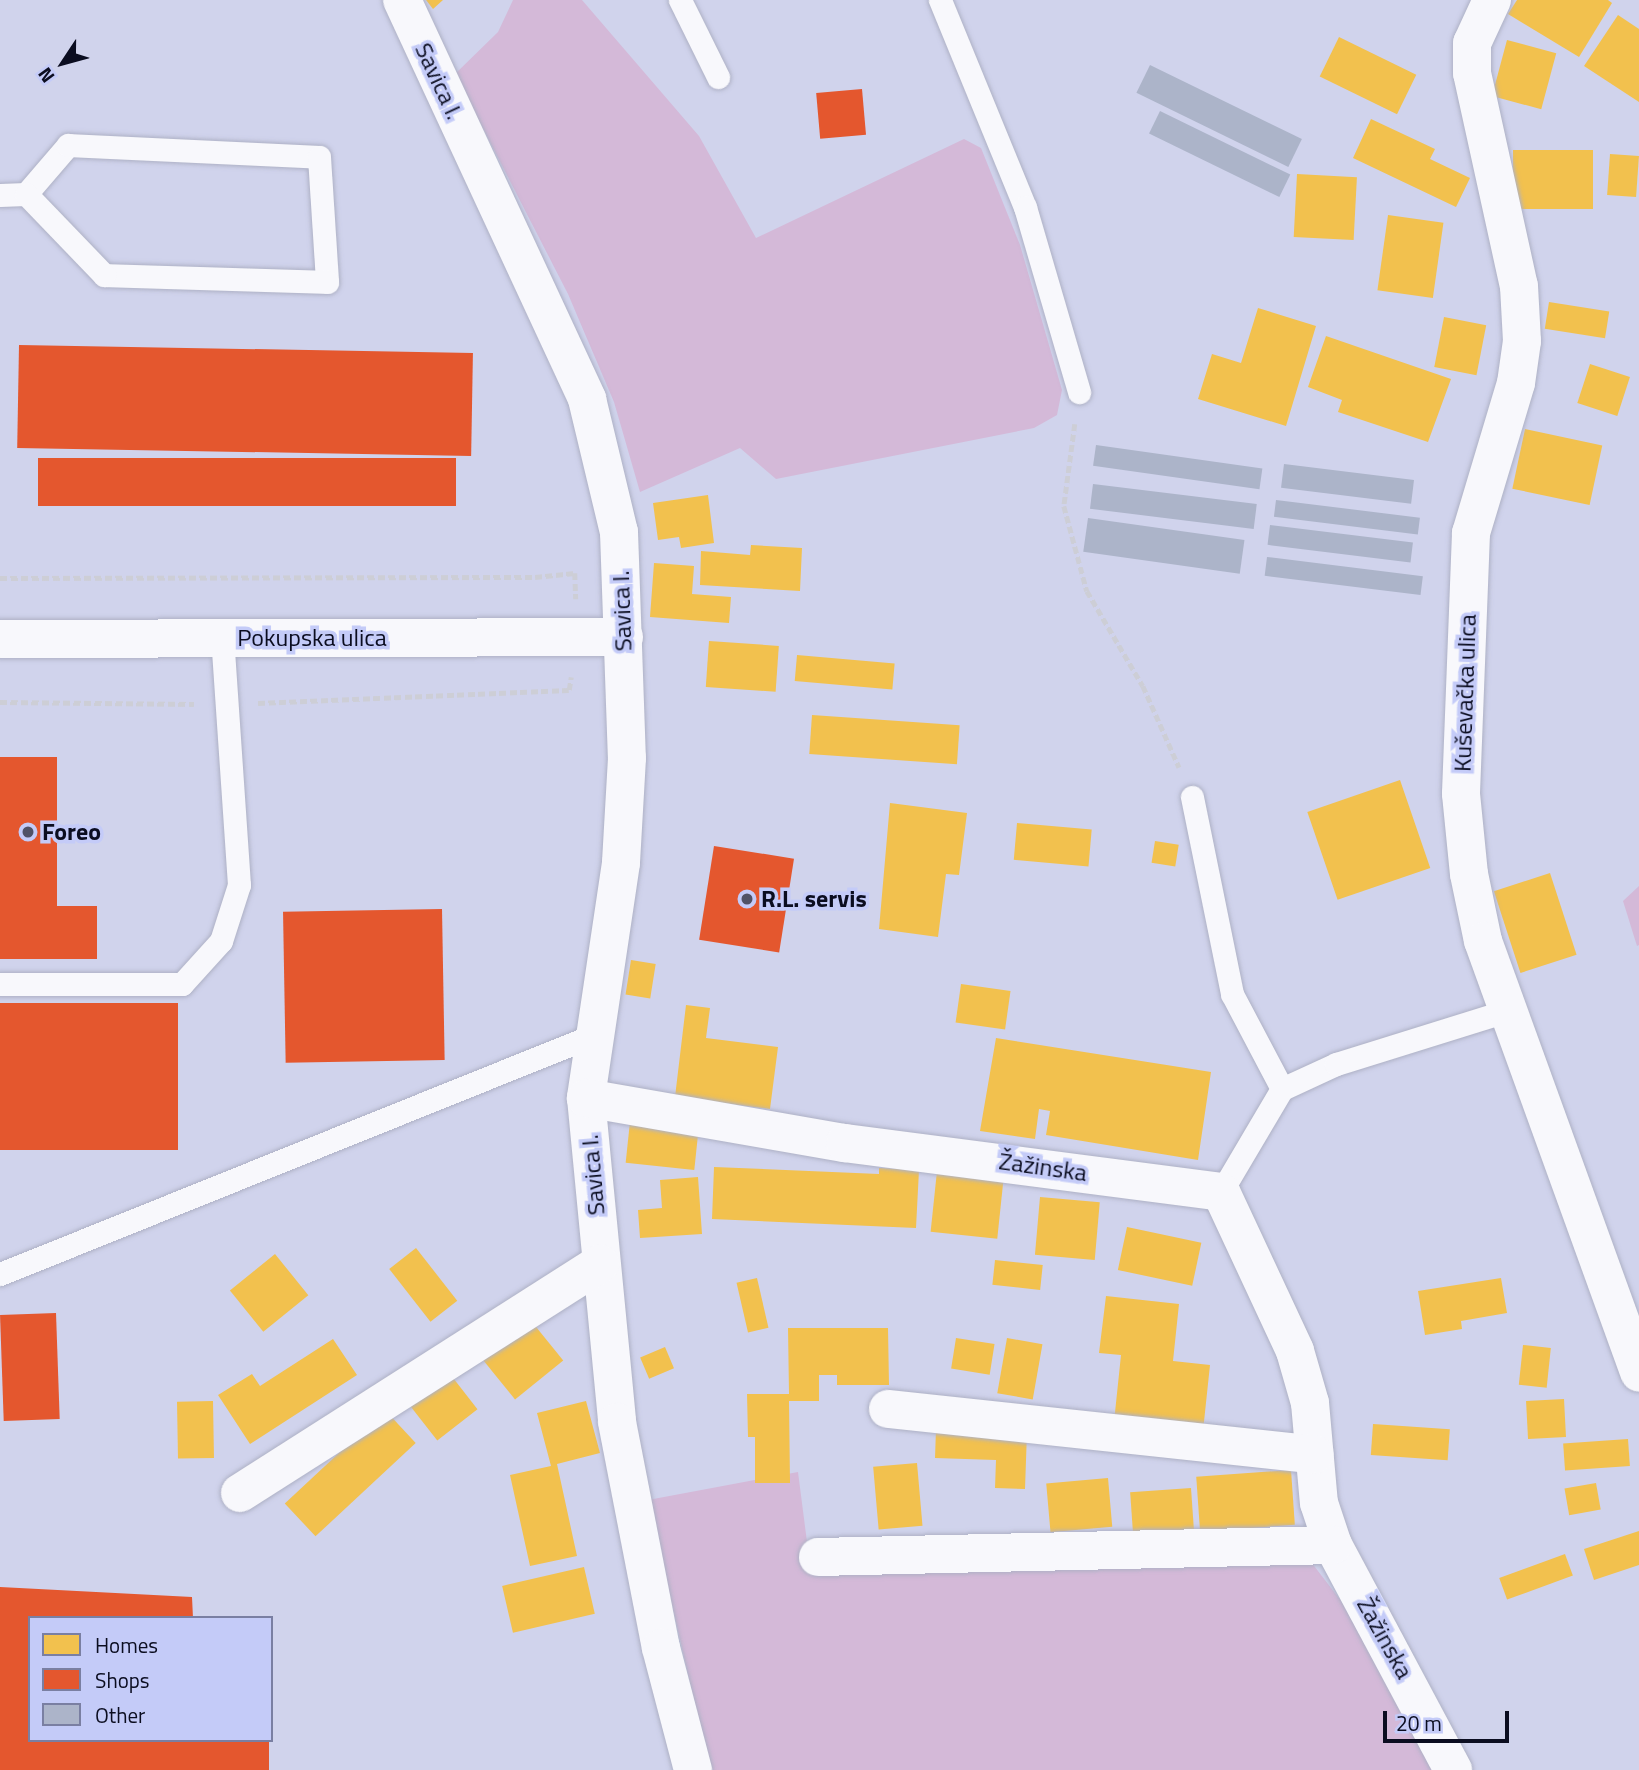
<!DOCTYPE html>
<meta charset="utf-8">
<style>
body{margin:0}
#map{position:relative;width:1639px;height:1770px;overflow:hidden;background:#d0d3ec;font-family:"Titillium Web",sans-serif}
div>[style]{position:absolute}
.green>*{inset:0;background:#d4b9d8}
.homes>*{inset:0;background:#f2c14e;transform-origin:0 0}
.shops>*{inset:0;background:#e4572e;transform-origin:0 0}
.building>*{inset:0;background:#acb4c9;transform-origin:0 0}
.path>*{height:4.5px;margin-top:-2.25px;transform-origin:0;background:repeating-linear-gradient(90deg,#cdced6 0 7px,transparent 0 10.5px)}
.roads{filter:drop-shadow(0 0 2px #aeb1c5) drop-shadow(0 0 2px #aeb1c5)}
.lane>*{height:23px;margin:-11.5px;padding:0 11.5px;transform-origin:11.5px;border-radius:11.5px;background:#f8f8fc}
.street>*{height:38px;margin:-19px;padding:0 19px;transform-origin:19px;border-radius:19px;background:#f8f8fc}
.dots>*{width:19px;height:19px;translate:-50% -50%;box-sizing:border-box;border:4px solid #c4cbf8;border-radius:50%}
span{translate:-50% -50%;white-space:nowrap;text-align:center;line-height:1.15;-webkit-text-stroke:7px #c4cbf8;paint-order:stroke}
.street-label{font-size:24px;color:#0b0d20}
.poi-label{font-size:24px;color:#0b0d20;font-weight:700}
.left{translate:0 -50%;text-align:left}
.legend{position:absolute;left:28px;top:1616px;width:245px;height:126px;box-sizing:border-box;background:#c4cbf8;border:2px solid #7a7fa2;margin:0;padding:9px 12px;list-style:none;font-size:21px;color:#0b0d20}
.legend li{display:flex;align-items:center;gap:14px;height:35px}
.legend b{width:35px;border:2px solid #7a7fa2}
.north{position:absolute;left:28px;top:28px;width:70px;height:70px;-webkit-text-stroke:5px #c4cbf8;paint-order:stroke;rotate:234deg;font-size:19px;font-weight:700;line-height:28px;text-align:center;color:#0b0d20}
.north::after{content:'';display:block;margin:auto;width:24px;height:32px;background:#0b0d20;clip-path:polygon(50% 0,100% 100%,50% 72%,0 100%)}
.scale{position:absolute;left:1383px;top:1711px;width:126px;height:32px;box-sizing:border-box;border:4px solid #0b0d20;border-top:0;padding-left:9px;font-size:21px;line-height:24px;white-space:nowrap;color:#0b0d20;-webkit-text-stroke:5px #c4cbf8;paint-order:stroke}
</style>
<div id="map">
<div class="green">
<div style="clip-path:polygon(513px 0,582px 0,699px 136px,756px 238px,964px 139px,981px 148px,1020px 245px,1062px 390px,1057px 415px,1034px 428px,776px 479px,740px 448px,640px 492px,614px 402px,568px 294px,455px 74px,498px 32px)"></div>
<div style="clip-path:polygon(1639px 886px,1639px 945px,1637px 946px,1623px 901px)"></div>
<div style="clip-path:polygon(798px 1472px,807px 1542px,820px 1566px,1308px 1558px,1361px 1627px,1435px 1770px,710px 1770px,648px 1500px)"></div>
</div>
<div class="homes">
<div style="clip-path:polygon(426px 0,443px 0,433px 9px)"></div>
<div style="clip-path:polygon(1517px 0,1608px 0,1612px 3px,1579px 57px,1508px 14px)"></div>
<div style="clip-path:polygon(1618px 15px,1639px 29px,1639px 102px,1584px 66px)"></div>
<div style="left:1339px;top:37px;width:86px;height:44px;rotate:26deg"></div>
<div style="left:1507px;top:40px;width:51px;height:58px;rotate:15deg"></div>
<div style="clip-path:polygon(1371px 119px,1435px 149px,1430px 159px,1470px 178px,1456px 207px,1353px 158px)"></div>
<div style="left:1513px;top:150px;width:80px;height:59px"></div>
<div style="left:1610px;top:154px;width:29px;height:41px;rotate:4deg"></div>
<div style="left:1297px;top:174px;width:60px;height:63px;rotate:3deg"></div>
<div style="left:1388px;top:215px;width:56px;height:76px;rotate:8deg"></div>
<div style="left:1549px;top:302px;width:61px;height:27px;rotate:9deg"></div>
<div style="clip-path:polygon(1258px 308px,1316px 326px,1286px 426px,1198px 399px,1212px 354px,1241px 363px)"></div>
<div style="left:1444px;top:317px;width:43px;height:51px;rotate:11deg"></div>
<div style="clip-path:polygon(1326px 336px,1451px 379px,1428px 442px,1338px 412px,1342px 400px,1308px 387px)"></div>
<div style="left:1590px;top:364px;width:42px;height:41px;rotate:18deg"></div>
<div style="left:1525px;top:429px;width:79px;height:61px;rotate:12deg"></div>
<div style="clip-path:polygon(708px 495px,714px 543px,681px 548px,679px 537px,658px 540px,653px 503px)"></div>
<div style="clip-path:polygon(751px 545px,802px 548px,800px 591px,700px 585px,701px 551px,750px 555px)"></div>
<div style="clip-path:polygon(654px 563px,694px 566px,692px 594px,731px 597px,729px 623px,650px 617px)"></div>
<div style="left:709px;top:641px;width:70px;height:46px;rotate:4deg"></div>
<div style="left:797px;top:655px;width:98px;height:26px;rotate:5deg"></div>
<div style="left:812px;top:715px;width:148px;height:39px;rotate:4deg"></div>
<div style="left:1400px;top:780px;width:93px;height:98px;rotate:71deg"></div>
<div style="clip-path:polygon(890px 803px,967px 813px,959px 875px,946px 874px,938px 937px,879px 929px)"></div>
<div style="left:1017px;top:823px;width:75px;height:37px;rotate:5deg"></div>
<div style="left:1155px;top:841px;width:24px;height:22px;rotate:9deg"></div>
<div style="left:1550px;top:873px;width:86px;height:59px;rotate:72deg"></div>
<div style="left:631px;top:960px;width:25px;height:35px;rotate:9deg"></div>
<div style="left:961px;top:984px;width:50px;height:39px;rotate:8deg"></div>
<div style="clip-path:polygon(686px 1005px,710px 1008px,706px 1038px,778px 1047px,770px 1109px,675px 1097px)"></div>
<div style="clip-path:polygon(996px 1038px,1211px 1072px,1198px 1160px,1046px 1135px,1050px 1111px,1039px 1109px,1035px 1139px,980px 1131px)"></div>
<div style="left:631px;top:1112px;width:69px;height:51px;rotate:6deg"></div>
<div style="clip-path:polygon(714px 1167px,879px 1174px,879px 1168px,919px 1170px,916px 1228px,712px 1219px)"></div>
<div style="left:937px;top:1171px;width:67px;height:61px;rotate:6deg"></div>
<div style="clip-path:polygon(698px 1177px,702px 1234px,640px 1238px,638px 1210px,662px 1208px,660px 1180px)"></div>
<div style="left:1040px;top:1197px;width:60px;height:58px;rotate:5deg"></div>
<div style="left:1127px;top:1227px;width:76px;height:44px;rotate:12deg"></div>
<div style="left:416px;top:1248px;width:67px;height:34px;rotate:52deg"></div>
<div style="left:275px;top:1254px;width:53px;height:58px;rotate:51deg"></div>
<div style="left:995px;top:1260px;width:48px;height:25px;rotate:6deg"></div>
<div style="left:757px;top:1278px;width:51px;height:21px;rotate:77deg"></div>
<div style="clip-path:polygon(1501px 1278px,1507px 1313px,1461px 1321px,1462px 1329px,1425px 1335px,1418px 1291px)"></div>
<div style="clip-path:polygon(1106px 1296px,1179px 1304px,1173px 1361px,1210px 1365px,1203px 1431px,1114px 1422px,1121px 1355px,1099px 1353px)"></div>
<div style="left:528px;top:1317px;width:56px;height:62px;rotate:51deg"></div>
<div style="clip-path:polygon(788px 1328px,888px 1328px,889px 1385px,837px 1385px,837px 1375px,819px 1375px,819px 1401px,789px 1401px,790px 1483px,755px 1483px,755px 1437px,748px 1437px,747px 1394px,789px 1394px)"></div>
<div style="left:956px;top:1338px;width:39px;height:31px;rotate:9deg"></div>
<div style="left:1007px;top:1338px;width:36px;height:56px;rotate:10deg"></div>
<div style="clip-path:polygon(333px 1339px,357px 1375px,250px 1444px,218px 1395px,252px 1374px,260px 1386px)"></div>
<div style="left:1523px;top:1345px;width:28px;height:40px;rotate:6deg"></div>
<div style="left:665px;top:1347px;width:23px;height:27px;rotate:67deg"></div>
<div style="left:443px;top:1365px;width:56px;height:51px;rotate:52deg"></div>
<div style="left:1564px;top:1399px;width:38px;height:38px;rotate:87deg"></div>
<div style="left:213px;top:1401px;width:57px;height:36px;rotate:89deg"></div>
<div style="clip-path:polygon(586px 1401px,600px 1453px,557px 1464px,577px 1556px,530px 1566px,510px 1475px,551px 1466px,537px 1413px)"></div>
<div style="left:385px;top:1410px;width:45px;height:137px;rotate:47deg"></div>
<div style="left:1373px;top:1424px;width:77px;height:31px;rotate:4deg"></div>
<div style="clip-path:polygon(936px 1429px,1027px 1432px,1025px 1489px,995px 1488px,996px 1460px,935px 1458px)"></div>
<div style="left:1628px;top:1439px;width:27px;height:65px;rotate:86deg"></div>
<div style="left:917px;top:1463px;width:63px;height:44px;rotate:85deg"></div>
<div style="left:1291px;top:1470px;width:55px;height:95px;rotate:86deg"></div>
<div style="left:1108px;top:1478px;width:49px;height:62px;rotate:85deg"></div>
<div style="left:1596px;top:1483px;width:27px;height:32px;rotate:80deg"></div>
<div style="left:1191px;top:1488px;width:41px;height:61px;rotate:86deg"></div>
<div style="clip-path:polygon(1639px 1531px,1639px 1565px,1594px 1580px,1584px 1549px)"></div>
<div style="left:1565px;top:1554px;width:23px;height:70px;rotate:70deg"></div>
<div style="left:584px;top:1567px;width:48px;height:84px;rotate:77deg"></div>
</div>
<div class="shops">
<div style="left:862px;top:89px;width:46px;height:46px;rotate:85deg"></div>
<div style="left:19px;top:345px;width:454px;height:103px;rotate:1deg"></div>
<div style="left:38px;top:458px;width:418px;height:48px"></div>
<div style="clip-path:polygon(0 757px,57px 757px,57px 906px,97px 906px,97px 959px,0 959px)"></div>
<div style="left:714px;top:846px;width:81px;height:95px;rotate:9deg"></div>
<div style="left:442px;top:909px;width:151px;height:159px;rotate:89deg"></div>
<div style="left:178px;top:1003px;width:147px;height:178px;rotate:90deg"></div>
<div style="left:56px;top:1313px;width:106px;height:56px;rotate:88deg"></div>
<div style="clip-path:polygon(0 1587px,192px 1597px,193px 1618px,30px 1618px,30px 1740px,269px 1740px,269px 1770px,0 1770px)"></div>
</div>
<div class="building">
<div style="left:1150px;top:65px;width:169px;height:31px;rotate:26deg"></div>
<div style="left:1160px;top:111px;width:145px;height:25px;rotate:26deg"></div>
<div style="left:1096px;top:445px;width:168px;height:21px;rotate:8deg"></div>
<div style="left:1284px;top:464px;width:131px;height:24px;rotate:7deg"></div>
<div style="left:1093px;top:484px;width:165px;height:25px;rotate:7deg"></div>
<div style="left:1276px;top:500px;width:145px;height:17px;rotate:7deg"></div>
<div style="left:1088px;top:518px;width:158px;height:34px;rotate:8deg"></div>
<div style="left:1270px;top:525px;width:144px;height:20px;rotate:7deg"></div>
<div style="left:1267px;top:557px;width:157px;height:19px;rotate:7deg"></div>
</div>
<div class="path">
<div style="left:1075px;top:424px;width:83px;rotate:97.6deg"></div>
<div style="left:1064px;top:506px;width:88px;rotate:74.9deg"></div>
<div style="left:1087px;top:591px;width:110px;rotate:59.5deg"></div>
<div style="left:1143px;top:686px;width:89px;rotate:66deg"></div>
<div style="left:0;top:578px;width:535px;rotate:-0.11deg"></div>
<div style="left:535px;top:577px;width:40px;rotate:-5.7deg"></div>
<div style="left:575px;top:573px;width:26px;rotate:88deg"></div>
<div style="left:0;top:702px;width:194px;rotate:0.6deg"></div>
<div style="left:258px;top:703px;width:311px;rotate:-2.4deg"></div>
<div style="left:569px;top:690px;width:13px;rotate:-81deg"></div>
</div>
<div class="roads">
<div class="lane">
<div style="left:680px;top:0;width:86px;rotate:63.7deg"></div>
<div style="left:940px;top:0;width:224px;rotate:67.7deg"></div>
<div style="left:1025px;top:207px;width:193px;rotate:73.7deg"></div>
<div style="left:0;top:195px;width:26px;rotate:-2deg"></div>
<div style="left:26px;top:194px;width:65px;rotate:-49.4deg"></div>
<div style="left:68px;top:145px;width:251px;rotate:2.7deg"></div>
<div style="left:319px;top:157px;width:125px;rotate:86.3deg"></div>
<div style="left:327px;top:282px;width:223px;rotate:-178.2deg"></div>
<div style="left:104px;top:275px;width:112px;rotate:-133.9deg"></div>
<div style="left:1192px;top:797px;width:201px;rotate:78.5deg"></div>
<div style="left:1232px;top:994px;width:107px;rotate:62.2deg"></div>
<div style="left:0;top:984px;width:182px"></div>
<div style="left:182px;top:984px;width:58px;rotate:-47.8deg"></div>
<div style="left:221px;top:941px;width:59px;rotate:-72.2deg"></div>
<div style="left:239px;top:885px;width:248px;rotate:-93.9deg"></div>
<div style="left:1221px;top:1192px;width:120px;rotate:-59.4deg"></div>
<div style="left:1282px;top:1089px;width:60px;rotate:-24.8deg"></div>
<div style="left:1336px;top:1064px;width:181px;rotate:-17.3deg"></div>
<div style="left:0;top:1274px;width:640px;rotate:-21.92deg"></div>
</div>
<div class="street">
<div style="left:402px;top:0;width:440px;rotate:65.1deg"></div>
<div style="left:587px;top:399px;width:137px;rotate:76.5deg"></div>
<div style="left:619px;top:532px;width:226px;rotate:88deg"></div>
<div style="left:627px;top:758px;width:105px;rotate:93.3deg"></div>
<div style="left:621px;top:863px;width:238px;rotate:98.5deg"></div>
<div style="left:586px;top:1098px;width:325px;rotate:84.5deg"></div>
<div style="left:617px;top:1422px;width:230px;rotate:79deg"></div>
<div style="left:661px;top:1648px;width:126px;rotate:75.3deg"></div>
<div style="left:1492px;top:0;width:47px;rotate:114.9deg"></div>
<div style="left:1472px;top:43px;width:30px;rotate:90deg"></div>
<div style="left:1472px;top:73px;width:218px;rotate:77.6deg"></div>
<div style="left:1519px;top:286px;width:55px;rotate:86.9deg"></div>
<div style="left:1522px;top:341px;width:42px;rotate:98.1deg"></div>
<div style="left:1516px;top:383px;width:157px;rotate:106.7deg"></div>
<div style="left:1471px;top:533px;width:261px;rotate:92.2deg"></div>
<div style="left:1461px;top:794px;width:80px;rotate:84.3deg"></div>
<div style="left:1469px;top:874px;width:68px;rotate:78.2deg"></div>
<div style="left:1483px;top:941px;width:459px;rotate:70.1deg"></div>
<div style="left:0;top:639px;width:624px;rotate:-0.18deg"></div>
<div style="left:586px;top:1098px;width:263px;rotate:9.9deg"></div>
<div style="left:845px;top:1143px;width:379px;rotate:7.4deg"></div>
<div style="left:1221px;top:1192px;width:175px;rotate:65deg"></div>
<div style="left:1295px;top:1351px;width:54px;rotate:73.9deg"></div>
<div style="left:1310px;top:1403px;width:100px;rotate:84.9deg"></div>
<div style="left:1319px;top:1503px;width:44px;rotate:71.6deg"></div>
<div style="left:1333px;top:1545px;width:255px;rotate:61.9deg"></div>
<div style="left:888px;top:1409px;width:429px;rotate:6.1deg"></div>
<div style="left:240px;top:1493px;width:427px;rotate:-32.5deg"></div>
<div style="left:818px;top:1557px;width:515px;rotate:-1.33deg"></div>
</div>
</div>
<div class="dots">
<div style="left:28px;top:832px;background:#505267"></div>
<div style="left:747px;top:899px;background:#505267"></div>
</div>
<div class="street-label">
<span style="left:439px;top:81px;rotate:65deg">Savica I.</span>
<span style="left:622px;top:611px;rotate:-92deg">Savica I.</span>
<span style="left:312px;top:638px">Pokupska ulica</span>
<span style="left:1465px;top:693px;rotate:-88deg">Kuševačka ulica</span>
<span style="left:1043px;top:1167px;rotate:8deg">Žažinska</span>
<span style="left:593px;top:1175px;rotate:-95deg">Savica I.</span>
<span style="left:1385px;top:1638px;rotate:61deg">Žažinska</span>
</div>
<div class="poi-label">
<span class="left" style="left:42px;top:832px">Foreo</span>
<span class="left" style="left:761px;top:899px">R.L. servis</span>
</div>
<ul class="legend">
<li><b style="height:19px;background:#f2c14e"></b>Homes</li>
<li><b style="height:19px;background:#e4572e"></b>Shops</li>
<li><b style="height:19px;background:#acb4c9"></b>Other</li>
</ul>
<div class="north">N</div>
<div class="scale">20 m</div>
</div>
